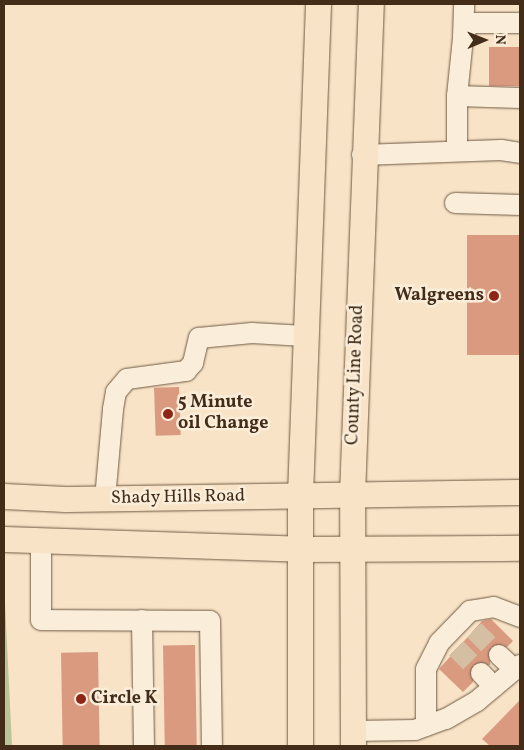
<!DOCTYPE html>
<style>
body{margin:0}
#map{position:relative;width:524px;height:750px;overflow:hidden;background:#f8e3c6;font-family:Vollkorn,serif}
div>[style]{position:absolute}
.green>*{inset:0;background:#bac497}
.building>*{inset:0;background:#da9a80;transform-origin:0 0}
.minor-tunnel>*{height:20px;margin-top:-10px;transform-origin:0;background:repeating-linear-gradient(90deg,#d4bfa3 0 20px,transparent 0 30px)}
.roads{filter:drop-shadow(0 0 1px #705a44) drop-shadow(0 0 1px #705a44)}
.minor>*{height:20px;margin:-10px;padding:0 10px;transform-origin:10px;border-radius:10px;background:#faedda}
.major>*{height:25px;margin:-12.5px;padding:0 12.5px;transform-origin:12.5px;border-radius:12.5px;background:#f8e3c6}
.dots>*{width:14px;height:14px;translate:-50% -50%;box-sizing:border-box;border:2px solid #faedda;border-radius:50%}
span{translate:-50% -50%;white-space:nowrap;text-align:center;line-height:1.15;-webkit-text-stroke:5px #faedda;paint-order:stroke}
.poi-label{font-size:18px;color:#432d19;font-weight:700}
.right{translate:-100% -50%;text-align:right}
.left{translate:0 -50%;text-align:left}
.street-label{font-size:18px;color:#432d19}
.frame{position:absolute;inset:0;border:5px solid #432d19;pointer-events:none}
.north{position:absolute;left:459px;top:15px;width:50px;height:50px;-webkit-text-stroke:4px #faedda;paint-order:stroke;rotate:89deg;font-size:14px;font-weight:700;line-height:20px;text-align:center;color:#432d19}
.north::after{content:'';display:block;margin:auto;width:18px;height:22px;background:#432d19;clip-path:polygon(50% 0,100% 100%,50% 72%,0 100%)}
</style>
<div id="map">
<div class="green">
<div style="clip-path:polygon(4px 583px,12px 746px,4px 746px)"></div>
</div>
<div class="building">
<div style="left:520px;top:47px;width:39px;height:31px;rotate:90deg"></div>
<div style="left:520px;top:235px;width:120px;height:53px;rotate:90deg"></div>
<div style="left:179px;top:387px;width:48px;height:25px;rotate:88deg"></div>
<div style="clip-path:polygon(491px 619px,513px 641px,507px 647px,491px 647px,490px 665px,473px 665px,473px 682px,463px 692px,439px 669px,482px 621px)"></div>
<div style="left:195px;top:645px;width:100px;height:32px;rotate:89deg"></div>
<div style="left:98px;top:652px;width:94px;height:37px;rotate:89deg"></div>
<div style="clip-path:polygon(520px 700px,520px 746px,490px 746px,482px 739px)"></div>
</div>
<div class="minor-tunnel">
<div style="left:474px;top:630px;width:35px;rotate:45deg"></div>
<div style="left:456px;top:648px;width:35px;rotate:45deg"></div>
</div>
<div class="roads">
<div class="minor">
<div style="left:520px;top:23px;width:51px;rotate:180deg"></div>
<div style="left:469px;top:23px;width:16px;rotate:112deg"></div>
<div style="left:463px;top:38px;width:58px;rotate:95.9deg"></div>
<div style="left:457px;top:96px;width:63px;rotate:1.8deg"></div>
<div style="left:463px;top:37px;width:33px;rotate:-88deg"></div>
<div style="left:457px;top:151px;width:55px;rotate:-90deg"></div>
<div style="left:362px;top:155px;width:139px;rotate:-2.1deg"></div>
<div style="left:501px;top:150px;width:19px;rotate:9deg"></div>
<div style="left:455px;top:203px;width:65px;rotate:1.8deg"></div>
<div style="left:105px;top:499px;width:90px;rotate:-84.9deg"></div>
<div style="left:113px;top:409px;width:17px;rotate:-80deg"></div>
<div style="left:116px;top:392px;width:17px;rotate:-50deg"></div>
<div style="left:127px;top:379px;width:60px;rotate:-7.7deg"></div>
<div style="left:186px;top:371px;width:11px;rotate:-49deg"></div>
<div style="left:193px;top:363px;width:26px;rotate:-77deg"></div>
<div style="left:199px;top:338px;width:53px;rotate:-5.4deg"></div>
<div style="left:252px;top:333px;width:53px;rotate:3.2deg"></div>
<div style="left:41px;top:542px;width:78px;rotate:90deg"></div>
<div style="left:41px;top:620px;width:169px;rotate:0.3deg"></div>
<div style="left:210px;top:621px;width:125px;rotate:89.1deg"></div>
<div style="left:142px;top:620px;width:126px;rotate:89.1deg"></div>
<div style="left:499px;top:655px;width:22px;rotate:43deg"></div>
<div style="left:481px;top:673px;width:19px;rotate:47deg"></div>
<div style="left:426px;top:726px;width:57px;rotate:-90deg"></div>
<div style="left:426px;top:669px;width:29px;rotate:-63deg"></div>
<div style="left:439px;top:643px;width:45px;rotate:-45.9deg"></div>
<div style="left:470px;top:611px;width:24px;rotate:-9deg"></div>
<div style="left:494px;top:607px;width:28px;rotate:21deg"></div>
<div style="left:353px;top:731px;width:62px;rotate:-0.9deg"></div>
<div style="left:415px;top:730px;width:33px;rotate:-20deg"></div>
<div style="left:446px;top:719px;width:36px;rotate:-30deg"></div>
<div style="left:477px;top:701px;width:56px;rotate:-39.9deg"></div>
</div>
<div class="major">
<div style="left:4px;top:496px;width:61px;rotate:2.8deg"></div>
<div style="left:65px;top:499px;width:455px;rotate:-0.9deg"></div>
<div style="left:4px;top:539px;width:296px;rotate:1.9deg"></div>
<div style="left:300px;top:549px;width:220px;rotate:-0.3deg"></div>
<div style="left:300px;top:746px;width:251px;rotate:-90deg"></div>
<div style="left:300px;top:495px;width:491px;rotate:-87.9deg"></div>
<div style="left:353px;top:746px;width:252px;rotate:-90.2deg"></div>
<div style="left:352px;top:494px;width:490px;rotate:-87.8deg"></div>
</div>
</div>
<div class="dots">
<div style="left:494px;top:296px;background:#8f2418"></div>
<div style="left:168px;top:414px;background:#8f2418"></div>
<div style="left:81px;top:699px;background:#8f2418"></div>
</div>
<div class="poi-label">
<span class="right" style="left:484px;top:296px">Walgreens</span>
<span class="left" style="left:178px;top:414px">5 Minute<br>oil Change</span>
<span class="left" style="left:91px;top:699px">Circle K</span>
</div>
<div class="street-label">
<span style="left:356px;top:375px;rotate:-88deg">County Line Road</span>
<span style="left:178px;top:498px;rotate:-1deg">Shady Hills Road</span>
</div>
<div class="frame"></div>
<div class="north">N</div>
</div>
